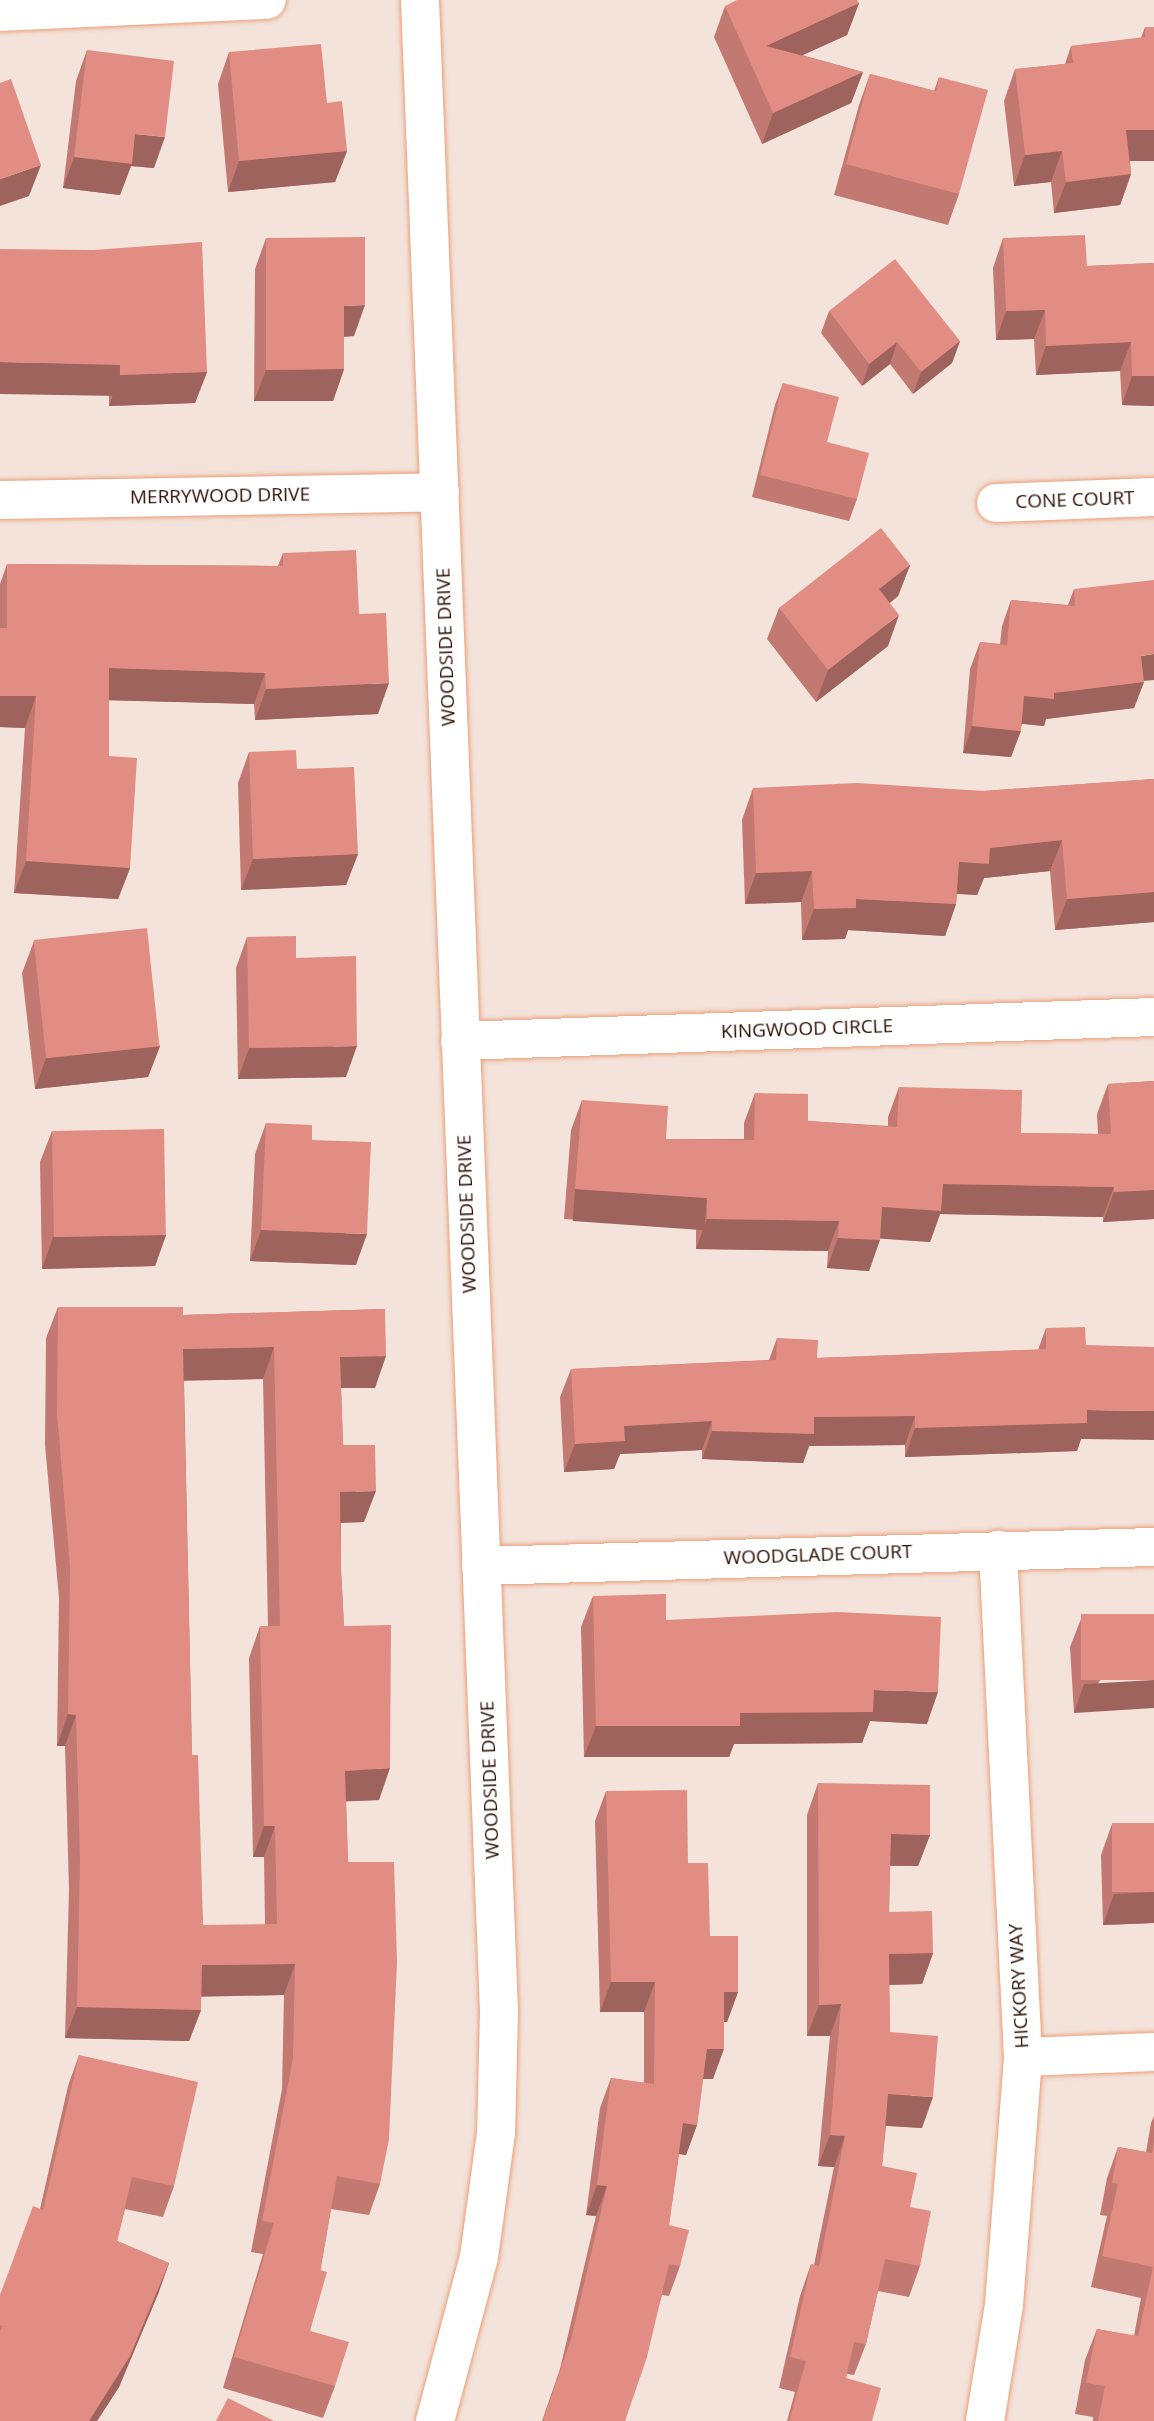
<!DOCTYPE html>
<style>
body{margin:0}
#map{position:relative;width:1154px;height:2421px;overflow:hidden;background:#f3e3db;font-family:"Open Sans",sans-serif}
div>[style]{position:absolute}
.roads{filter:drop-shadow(0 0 2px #eb9f78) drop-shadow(0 0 2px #eb9f78)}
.minor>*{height:38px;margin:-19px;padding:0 19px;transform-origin:19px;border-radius:19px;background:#fff}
.wall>*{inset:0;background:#c27971}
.shaded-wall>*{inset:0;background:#9e635c;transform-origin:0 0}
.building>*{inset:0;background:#e28d83;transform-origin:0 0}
span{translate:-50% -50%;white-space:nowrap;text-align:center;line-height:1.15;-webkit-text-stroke:5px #fff;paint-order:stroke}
.street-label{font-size:19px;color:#2b0f02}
</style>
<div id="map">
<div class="roads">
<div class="minor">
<div style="left:420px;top:0;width:2015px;rotate:87.75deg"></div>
<div style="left:499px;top:2013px;width:120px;rotate:91.4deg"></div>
<div style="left:496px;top:2133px;width:125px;rotate:97.8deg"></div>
<div style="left:479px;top:2257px;width:170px;rotate:105deg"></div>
<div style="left:0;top:12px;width:267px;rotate:-2.6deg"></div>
<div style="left:0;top:500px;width:440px;rotate:-1deg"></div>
<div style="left:996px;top:503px;width:158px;rotate:-2.2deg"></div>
<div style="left:460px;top:1041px;width:694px;rotate:-1.98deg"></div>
<div style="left:481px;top:1566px;width:673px;rotate:-1.62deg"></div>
<div style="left:1023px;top:2057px;width:131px;rotate:-2.2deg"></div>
<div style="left:985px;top:2421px;width:118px;rotate:-80.7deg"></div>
<div style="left:1004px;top:2305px;width:249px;rotate:-85.6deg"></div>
<div style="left:1023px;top:2057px;width:508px;rotate:-92.82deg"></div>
</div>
</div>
<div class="wall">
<div style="clip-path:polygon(859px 3px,847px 35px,802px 55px,863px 72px,851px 103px,762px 144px,714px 37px,725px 6px)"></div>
<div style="clip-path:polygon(1145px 27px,1154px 27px,1130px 161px,1131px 174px,1120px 205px,1054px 213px,1051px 182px,1014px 186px,1004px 101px,1015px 69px,1065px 64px,1071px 46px,1141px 38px)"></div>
<div style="clip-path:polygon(87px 50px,154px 168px,131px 166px,120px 195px,63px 188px,76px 81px)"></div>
<div style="clip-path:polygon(229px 52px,327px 103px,347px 151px,335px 182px,228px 192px,218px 84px)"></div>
<div style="clip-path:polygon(870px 74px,934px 91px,939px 77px,959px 194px,948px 225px,834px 195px,859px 105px)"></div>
<div style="clip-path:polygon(266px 238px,354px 336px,344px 337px,344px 369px,333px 401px,254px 401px,255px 269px)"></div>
<div style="clip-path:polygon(1003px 238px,1087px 266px,1154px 263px,1154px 406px,1122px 405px,1120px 371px,1036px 375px,1034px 339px,996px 340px,993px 268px)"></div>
<div style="clip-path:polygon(0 249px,207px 372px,195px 403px,109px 406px,109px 396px)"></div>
<div style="clip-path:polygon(829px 311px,960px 341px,952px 363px,913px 394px,890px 364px,862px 386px,821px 333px)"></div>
<div style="clip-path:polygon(783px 383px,827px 442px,857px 499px,849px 521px,752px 497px,775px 405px)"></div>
<div style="clip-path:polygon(283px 553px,359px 614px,378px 714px,255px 720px,254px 704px,109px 700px,109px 756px,130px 868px,118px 899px,14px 893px,25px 728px,0 727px,0 584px,7px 564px,278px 566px)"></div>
<div style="clip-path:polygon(910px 565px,898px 596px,890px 603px,888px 646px,816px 702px,767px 639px,779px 608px)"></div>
<div style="clip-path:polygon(1074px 589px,1144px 681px,1134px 708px,1046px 719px,1044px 726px,1022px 724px,1011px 757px,963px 753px,970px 669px,980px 642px,1000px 644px,1002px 626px,1011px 600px,1068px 605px)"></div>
<div style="clip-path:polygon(249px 752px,297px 769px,358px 854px,346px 885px,241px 890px,238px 783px)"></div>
<div style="clip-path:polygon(1154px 779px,1154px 922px,1055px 930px,1050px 871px,984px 878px,977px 895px,957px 894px,956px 904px,945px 936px,848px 930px,845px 939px,802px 940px,801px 902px,745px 904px,742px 820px,753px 788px,984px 791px)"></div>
<div style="clip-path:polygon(247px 937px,296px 958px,346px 1077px,238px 1079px,236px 968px)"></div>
<div style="clip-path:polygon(34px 941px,160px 1046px,148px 1077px,35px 1089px,22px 973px)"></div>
<div style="clip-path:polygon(1154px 1081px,1154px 1219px,1103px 1222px,1103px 1217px,940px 1214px,930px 1242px,880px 1238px,869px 1271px,827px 1268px,828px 1251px,696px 1249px,696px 1228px,564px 1219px,571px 1130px,582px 1100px,666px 1139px,744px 1139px,744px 1123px,755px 1093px,808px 1121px,888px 1126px,888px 1117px,899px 1087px,1021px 1133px,1098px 1134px,1097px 1114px,1108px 1084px)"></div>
<div style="clip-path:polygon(266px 1123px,312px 1140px,356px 1265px,250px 1261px,255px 1154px)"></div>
<div style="clip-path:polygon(52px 1131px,166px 1235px,155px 1266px,42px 1269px,40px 1162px)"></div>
<div style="clip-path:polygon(evenodd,58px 1307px,183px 1315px,385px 1309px,375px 1388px,341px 1388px,343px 1445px,364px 1522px,341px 1523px,341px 1570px,344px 1626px,379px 1800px,346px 1801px,348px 1862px,380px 2184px,369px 2215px,331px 2209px,310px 2331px,335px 2386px,323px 2418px,223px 2388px,263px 2254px,251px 2252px,282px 2089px,284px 1995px,201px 1996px,201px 2010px,189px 2041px,65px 2038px,69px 1890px,65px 1746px,57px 1746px,59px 1598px,45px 1445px,46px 1338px,58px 1307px,263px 1379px,268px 1626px,260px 1626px,249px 1658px,253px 1857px,264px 1857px,265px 1925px,203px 1925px,192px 1755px,184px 1380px,263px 1379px)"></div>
<div style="clip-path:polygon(1046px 1328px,1081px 1439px,1077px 1451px,905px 1457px,905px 1445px,809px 1446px,803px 1463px,702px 1459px,702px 1450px,620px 1454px,614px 1469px,564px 1472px,560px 1397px,571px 1369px,769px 1360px,777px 1338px,817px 1358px,1038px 1350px)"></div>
<div style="clip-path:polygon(593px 1596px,666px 1620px,927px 1724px,870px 1721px,862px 1743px,734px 1744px,729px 1757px,584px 1757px,581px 1627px)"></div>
<div style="clip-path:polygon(1154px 1614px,1074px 1713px,1070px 1647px,1081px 1619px)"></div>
<div style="clip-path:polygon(818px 1783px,930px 1835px,918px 1866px,890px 1866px,889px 1912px,933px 1953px,922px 1984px,889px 1985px,890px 2032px,922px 2128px,886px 2126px,882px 2166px,910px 2207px,920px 2266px,909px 2297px,878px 2291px,866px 2344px,854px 2375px,847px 2374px,846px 2378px,872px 2421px,787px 2421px,795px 2392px,779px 2388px,800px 2296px,811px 2264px,814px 2265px,834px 2167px,818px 2166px,830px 2036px,807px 2036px,807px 1815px)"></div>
<div style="clip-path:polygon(606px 1791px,688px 1863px,710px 1936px,738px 1992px,727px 2022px,724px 2022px,713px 2079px,703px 2079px,697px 2125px,686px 2155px,679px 2154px,669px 2225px,680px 2266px,669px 2296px,662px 2295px,625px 2421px,542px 2421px,560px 2369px,596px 2216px,586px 2215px,600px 2108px,611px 2078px,644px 2083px,644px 2012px,600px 2012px,595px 1821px)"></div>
<div style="clip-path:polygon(1154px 1823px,1154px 1928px,1154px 1923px,1103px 1925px,1101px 1855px,1112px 1824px)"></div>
<div style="clip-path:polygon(79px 2055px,174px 2186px,163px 2217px,125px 2209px,117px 2241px,169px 2263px,158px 2294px,119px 2387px,97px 2421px,0 2421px,0 2295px,40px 2209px,68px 2086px)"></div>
<div style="clip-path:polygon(1154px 2116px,1154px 2421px,1093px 2421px,1093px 2417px,1075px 2414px,1085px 2360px,1097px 2329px,1134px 2336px,1141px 2298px,1091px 2287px,1107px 2216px,1100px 2215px,1107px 2178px,1118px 2147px,1146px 2152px,1151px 2123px)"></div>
</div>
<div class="shaded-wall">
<div style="clip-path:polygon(859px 3px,847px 35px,757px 76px,766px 46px)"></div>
<div style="clip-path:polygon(863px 72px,851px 103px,762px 144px,773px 113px)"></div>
<div style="clip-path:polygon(1126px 130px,1154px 130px,1154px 161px,1115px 161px)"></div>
<div style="clip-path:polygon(135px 134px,165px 137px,154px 168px,131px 166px,120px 195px,63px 188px,74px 157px)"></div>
<div style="clip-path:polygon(347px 151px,335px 182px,228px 192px,239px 161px)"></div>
<div style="clip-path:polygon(1062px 151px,1051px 182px,1014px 186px,1025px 155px)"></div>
<div style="clip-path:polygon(41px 165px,29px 196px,0 206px,0 179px)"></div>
<div style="clip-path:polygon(1131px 174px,1120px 205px,1054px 213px,1066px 182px)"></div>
<div style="clip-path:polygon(365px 305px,354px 336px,333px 337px,344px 306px)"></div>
<div style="clip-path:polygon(1045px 310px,1034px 339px,996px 340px,1006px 311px)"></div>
<div style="clip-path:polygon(960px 341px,952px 363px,913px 394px,921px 372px)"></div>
<div style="clip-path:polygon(897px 342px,890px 364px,862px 386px,869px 364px)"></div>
<div style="clip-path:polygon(1131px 342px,1120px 371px,1036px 375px,1046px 346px)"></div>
<div style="left:0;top:362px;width:120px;height:32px;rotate:1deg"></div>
<div style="clip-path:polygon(344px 369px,333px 401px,254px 401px,266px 370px)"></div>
<div style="clip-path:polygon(207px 372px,195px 403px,109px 406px,120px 375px)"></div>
<div style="clip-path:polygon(1132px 376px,1154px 376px,1154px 406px,1122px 405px)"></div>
<div style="clip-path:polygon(910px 565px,898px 596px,868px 620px,879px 589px)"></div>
<div style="clip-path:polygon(899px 615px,888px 646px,816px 702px,828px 670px)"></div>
<div style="clip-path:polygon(1154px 654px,1154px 680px,1131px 682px,1141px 656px)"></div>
<div style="clip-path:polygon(109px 668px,265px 673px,254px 704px,98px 700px)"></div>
<div style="clip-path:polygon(1144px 682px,1134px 708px,1046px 719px,1044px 726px,1015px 723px,1024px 696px)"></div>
<div style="clip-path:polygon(389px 683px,378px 714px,255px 720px,266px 689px)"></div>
<div style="clip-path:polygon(0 696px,36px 696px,25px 728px,0 727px)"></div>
<div style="clip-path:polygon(972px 726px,1021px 731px,1011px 757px,963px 753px)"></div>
<div style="clip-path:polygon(1062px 840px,1050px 871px,984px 878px,977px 895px,947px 893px,959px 862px,990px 848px)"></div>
<div style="clip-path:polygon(358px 854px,346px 885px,241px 890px,253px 859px)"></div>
<div style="clip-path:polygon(26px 861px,130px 868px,118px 899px,14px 893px)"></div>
<div style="clip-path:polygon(812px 871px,801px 902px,745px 904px,756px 873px)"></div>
<div style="clip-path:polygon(1154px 892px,1154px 922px,1055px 930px,1067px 899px)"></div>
<div style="clip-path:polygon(856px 899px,956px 904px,945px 936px,848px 930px,845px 939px,802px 940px,814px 909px)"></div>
<div style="clip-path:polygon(160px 1046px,148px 1077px,35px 1089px,46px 1058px)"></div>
<div style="clip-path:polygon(357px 1046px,346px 1077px,238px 1079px,249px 1048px)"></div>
<div style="clip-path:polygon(943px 1184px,1114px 1187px,1103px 1217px,940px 1214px,930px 1242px,871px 1238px,882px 1207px)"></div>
<div style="left:575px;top:1189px;width:132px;height:32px;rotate:4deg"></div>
<div style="clip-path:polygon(1154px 1190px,1154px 1219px,1103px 1222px,1114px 1192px)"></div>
<div style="clip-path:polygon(707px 1219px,839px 1221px,828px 1251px,696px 1249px)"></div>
<div style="clip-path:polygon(261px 1230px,367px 1234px,356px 1265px,250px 1261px)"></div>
<div style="clip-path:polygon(166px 1235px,155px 1266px,42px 1269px,53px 1237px)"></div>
<div style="clip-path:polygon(838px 1238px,880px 1240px,869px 1271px,827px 1268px)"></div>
<div style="clip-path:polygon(274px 1347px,263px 1379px,172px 1381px,183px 1349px)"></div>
<div style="clip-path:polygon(386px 1356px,375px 1388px,329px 1388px,340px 1357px)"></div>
<div style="clip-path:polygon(1087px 1410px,1154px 1411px,1154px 1440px,1081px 1439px,1077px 1451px,905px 1457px,915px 1428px)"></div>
<div style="clip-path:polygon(915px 1416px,905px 1445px,809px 1446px,803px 1463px,702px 1459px,712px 1431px,814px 1417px)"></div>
<div style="clip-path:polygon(712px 1421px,702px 1450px,620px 1454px,614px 1469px,564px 1472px,575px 1444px,624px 1426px)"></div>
<div style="clip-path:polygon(376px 1491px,364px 1522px,329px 1523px,340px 1492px)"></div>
<div style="clip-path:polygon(1154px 1680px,1154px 1708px,1074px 1713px,1084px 1684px)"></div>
<div style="clip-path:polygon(874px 1690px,938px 1692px,927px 1724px,870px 1721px,862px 1743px,734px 1744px,729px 1757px,584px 1757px,596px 1726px,740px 1713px)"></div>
<div style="clip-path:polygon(68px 1714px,76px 1715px,65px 1746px,57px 1746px)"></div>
<div style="clip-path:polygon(390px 1768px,379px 1800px,334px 1802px,345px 1771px)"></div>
<div style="clip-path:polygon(264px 1826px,275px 1826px,264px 1857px,253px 1857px)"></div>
<div style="clip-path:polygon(891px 1834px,930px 1835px,918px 1866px,879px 1865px)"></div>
<div style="clip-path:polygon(1154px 1892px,1154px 1923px,1103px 1925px,1114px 1894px)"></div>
<div style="clip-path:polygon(933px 1953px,922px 1984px,878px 1985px,889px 1954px)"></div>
<div style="clip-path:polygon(295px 1964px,284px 1995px,190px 1997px,202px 1965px)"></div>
<div style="clip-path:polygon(611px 1982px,655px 1982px,644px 2012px,600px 2012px)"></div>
<div style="clip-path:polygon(724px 1992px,738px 1992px,727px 2022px,713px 2022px)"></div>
<div style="clip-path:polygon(841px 2004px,830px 2036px,807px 2036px,819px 2005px)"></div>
<div style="clip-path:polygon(77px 2007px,201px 2010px,189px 2041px,65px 2038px)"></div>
<div style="clip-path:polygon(707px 2049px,724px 2049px,713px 2079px,696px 2079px)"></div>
<div style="clip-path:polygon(888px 2094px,933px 2097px,922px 2128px,877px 2125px)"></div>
<div style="clip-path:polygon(683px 2123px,697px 2125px,686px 2155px,672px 2153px)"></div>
<div style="clip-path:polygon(830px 2135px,845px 2136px,834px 2167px,818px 2166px)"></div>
<div style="clip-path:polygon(597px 2185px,607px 2186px,596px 2216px,586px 2215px)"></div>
<div style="clip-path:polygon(169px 2263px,158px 2294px,119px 2387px,97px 2421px,89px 2421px)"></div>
</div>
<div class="building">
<div style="clip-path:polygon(737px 0,857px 0,859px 3px,766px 46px,863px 72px,773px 113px,725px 6px)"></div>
<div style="clip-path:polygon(1145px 27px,1154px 27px,1154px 130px,1126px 130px,1131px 174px,1066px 182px,1062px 151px,1025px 155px,1015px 69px,1073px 63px,1071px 46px,1145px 37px)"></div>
<div style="clip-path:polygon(321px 44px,327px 103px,342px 101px,347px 151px,239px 161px,229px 52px)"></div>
<div style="clip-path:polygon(87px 50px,174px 61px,165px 137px,135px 134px,132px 164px,74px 157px)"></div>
<div style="clip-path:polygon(870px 74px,936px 91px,939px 77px,988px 90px,959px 194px,846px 164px)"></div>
<div style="clip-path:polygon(11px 79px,41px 165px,0 179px,0 83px)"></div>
<div style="clip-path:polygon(1085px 235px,1087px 266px,1154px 263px,1154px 376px,1132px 376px,1131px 342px,1046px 346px,1045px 310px,1006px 311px,1003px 238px)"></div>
<div style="clip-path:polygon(365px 237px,365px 305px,344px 306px,344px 369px,266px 370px,266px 238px)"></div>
<div style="clip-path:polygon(202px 242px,207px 372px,120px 375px,120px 365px,0 362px,0 249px,94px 250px)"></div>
<div style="clip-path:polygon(895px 259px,960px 341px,921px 372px,897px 342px,869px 364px,829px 311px)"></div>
<div style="clip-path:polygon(783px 383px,839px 397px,827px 442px,869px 453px,857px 499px,760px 475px)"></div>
<div style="clip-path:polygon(881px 528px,910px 565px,879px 589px,899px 615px,828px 670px,779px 608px)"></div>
<div style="clip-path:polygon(356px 550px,359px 614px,386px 613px,389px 683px,266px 689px,265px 673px,109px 668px,109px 756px,137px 758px,130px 868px,26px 861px,36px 696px,0 696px,0 628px,7px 628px,7px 564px,283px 566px,283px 553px)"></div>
<div style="clip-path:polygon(1154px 580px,1154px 654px,1141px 656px,1144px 682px,1054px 693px,1054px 699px,1024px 696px,1021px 731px,972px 726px,980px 642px,1007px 645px,1011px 600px,1075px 606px,1074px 589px)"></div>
<div style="clip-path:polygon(296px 750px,297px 769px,354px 767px,358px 854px,253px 859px,249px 752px)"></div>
<div style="clip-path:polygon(1154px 779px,1154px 892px,1067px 899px,1062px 840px,990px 848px,989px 864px,959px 862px,956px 904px,856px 899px,856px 908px,814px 909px,812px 871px,756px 873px,753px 788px,857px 783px,984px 791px)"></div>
<div style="left:147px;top:928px;width:119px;height:114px;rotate:84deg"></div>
<div style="clip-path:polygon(296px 936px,296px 958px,356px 956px,357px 1046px,249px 1048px,247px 937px)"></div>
<div style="clip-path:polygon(1154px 1081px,1154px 1190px,1114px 1192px,1114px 1187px,943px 1184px,941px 1211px,882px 1207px,880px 1240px,838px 1238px,839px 1221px,707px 1219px,707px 1198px,575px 1189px,582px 1100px,668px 1106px,666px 1139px,754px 1140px,755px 1093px,808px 1094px,808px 1121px,897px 1127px,899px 1087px,1022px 1090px,1021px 1133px,1111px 1134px,1108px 1084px)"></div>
<div style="clip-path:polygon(266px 1123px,312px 1125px,312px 1140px,371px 1142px,367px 1234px,261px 1230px)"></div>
<div style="left:164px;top:1129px;width:106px;height:112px;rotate:89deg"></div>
<div style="clip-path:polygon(evenodd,58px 1307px,183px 1307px,183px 1315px,385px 1309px,386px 1356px,340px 1357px,343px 1445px,375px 1445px,376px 1491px,340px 1492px,341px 1570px,344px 1626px,391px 1625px,390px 1768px,345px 1771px,348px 1862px,394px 1862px,397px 1962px,389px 2139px,380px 2184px,337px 2176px,320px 2270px,327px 2272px,310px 2331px,349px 2342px,335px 2386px,234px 2357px,274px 2223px,262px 2221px,293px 2058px,295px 1964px,202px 1965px,201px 2010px,77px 2007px,80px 1859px,76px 1715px,68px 1714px,70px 1567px,57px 1413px,58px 1307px,274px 1347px,280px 1626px,260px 1626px,264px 1826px,275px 1826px,277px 1924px,203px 1925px,198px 1755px,192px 1755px,183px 1349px,274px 1347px)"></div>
<div style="clip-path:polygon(1085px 1327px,1086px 1345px,1154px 1347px,1154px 1411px,1087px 1410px,1087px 1423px,915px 1428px,915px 1416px,814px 1417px,814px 1434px,712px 1431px,712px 1421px,624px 1426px,625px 1441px,575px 1444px,571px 1369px,776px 1360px,777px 1338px,818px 1340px,817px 1358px,1046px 1349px,1046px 1328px)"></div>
<div style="clip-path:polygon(666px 1594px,666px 1620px,837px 1612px,941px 1617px,938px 1692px,874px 1690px,873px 1712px,740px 1713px,740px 1726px,596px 1726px,593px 1596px)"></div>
<div style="left:1154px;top:1614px;width:66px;height:73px;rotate:90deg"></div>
<div style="clip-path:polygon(818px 1783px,930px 1785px,930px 1835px,891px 1834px,889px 1912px,932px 1911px,933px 1953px,889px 1954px,890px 2032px,938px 2036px,933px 2097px,888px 2094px,882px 2166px,917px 2173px,910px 2207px,931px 2211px,920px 2266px,885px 2259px,866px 2344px,854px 2342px,846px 2378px,881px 2388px,872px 2421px,789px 2421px,806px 2361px,790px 2357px,811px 2264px,819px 2266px,845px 2136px,830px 2135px,841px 2004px,819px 2005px)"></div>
<div style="clip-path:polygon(687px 1790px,688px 1863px,708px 1863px,710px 1936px,738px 1936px,738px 1992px,724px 1992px,724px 2049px,707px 2049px,697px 2125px,683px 2123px,669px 2225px,689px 2230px,680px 2266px,669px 2264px,647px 2357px,625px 2421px,543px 2421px,571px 2339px,607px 2186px,597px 2185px,611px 2078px,654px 2084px,655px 1982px,611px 1982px,606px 1791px)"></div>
<div style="left:1154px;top:1823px;width:69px;height:42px;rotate:90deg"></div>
<div style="clip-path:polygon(79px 2055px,198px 2082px,174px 2186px,132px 2177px,117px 2241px,169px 2263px,130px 2356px,89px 2421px,0 2421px,0 2331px,3px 2326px,0 2325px,0 2295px,33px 2206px,43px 2210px)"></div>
<div style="clip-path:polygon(1154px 2142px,1154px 2421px,1098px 2421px,1105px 2386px,1086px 2383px,1097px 2329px,1138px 2336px,1153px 2267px,1102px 2256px,1118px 2184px,1112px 2183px,1118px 2147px,1152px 2153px)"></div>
<div style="clip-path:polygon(228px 2398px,274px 2421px,216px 2421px)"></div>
</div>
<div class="street-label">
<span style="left:220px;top:496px;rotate:-1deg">MERRYWOOD DRIVE</span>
<span style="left:1075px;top:500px;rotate:-2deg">CONE COURT</span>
<span style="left:446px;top:647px;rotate:-92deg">WOODSIDE DRIVE</span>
<span style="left:807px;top:1029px;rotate:-2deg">KINGWOOD CIRCLE</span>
<span style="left:467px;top:1214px;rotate:-92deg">WOODSIDE DRIVE</span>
<span style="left:818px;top:1555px;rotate:-2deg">WOODGLADE COURT</span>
<span style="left:490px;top:1780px;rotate:-92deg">WOODSIDE DRIVE</span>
<span style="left:1019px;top:1986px;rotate:-93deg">HICKORY WAY</span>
</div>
</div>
